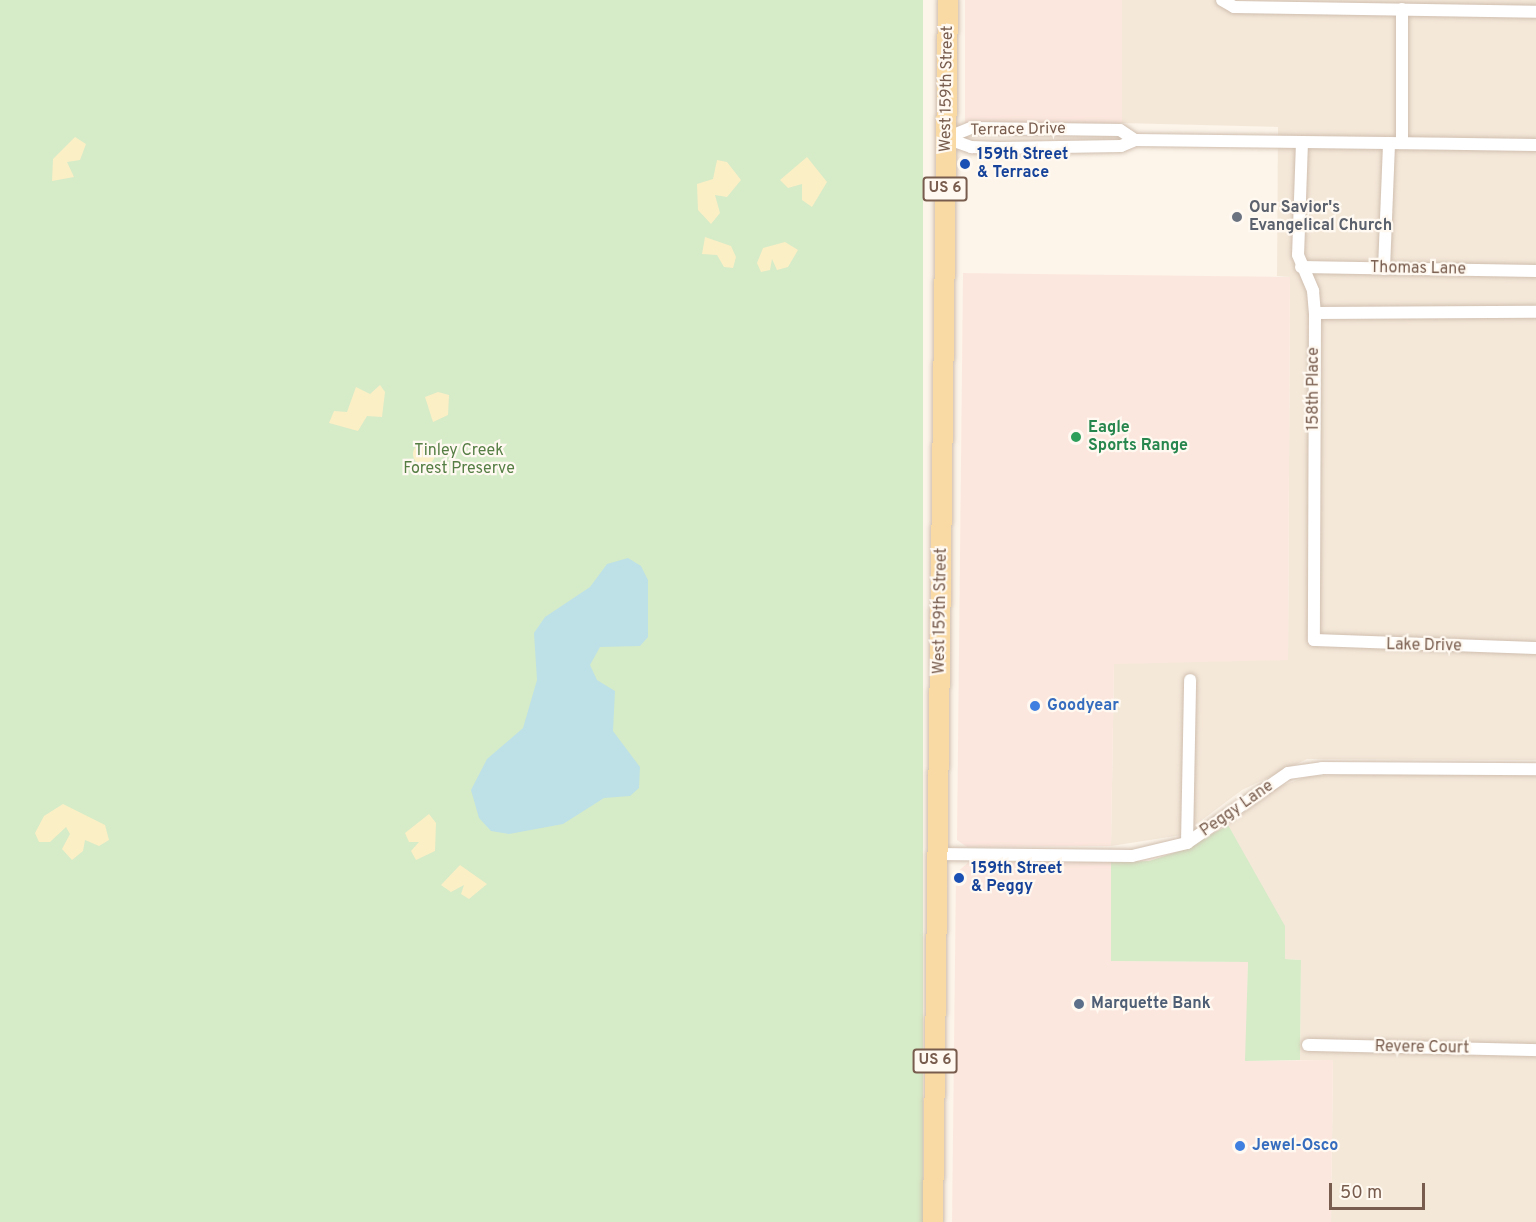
<!DOCTYPE html>
<style>
body{margin:0}
#map{position:relative;width:1536px;height:1222px;overflow:hidden;background:#fdf5ea;font-family:Overpass,sans-serif}
div>[style]{position:absolute}
.residential>*{inset:0;background:#f4e8d9}
.commercial>*{inset:0;background:#fce7de;transform-origin:0 0}
.green>*{inset:0;background:#d6ebc8;transform-origin:0 0}
.sand>*{inset:0;background:#fbefc6}
.round{border-radius:50%}
.water>*{inset:0;background:#bee1e7}
.roads{filter:drop-shadow(0 0 2px #cfbeaf) drop-shadow(0 0 2px #cfbeaf)}
.street>*{height:12px;margin:-6px;padding:0 6px;transform-origin:6px;border-radius:6px;background:#fff}
.primary>*{height:20px;margin:-10px;padding:0 10px;transform-origin:10px;border-radius:10px;background:#fadaa4}
.dots>*{width:16px;height:16px;translate:-50% -50%;box-sizing:border-box;border:3px solid #fff9f1;border-radius:50%}
span{translate:-50% -50%;white-space:nowrap;text-align:center;line-height:1.15;-webkit-text-stroke:4.5px #fff9f1;paint-order:stroke}
.shield-label span{padding:2px 4px;background:#fff9f1;border:2px solid;border-radius:4px;-webkit-text-stroke-width:0}
.shield-label{font-size:15px;color:#785c4d;font-weight:700}
.street-label{font-size:16px;color:#785c4d}
.transit-label{font-size:16px;color:#164399;font-weight:700}
.left{translate:0 -50%;text-align:left}
.worship-label{font-size:16px;color:#5b616d;font-weight:700}
.leisure-label{font-size:16px;color:#27864d;font-weight:700}
.park-label{font-size:16px;color:#557e44}
.shop-label{font-size:16px;color:#366cbe;font-weight:700}
.service-label{font-size:16px;color:#4e5e75;font-weight:700}
.scale{position:absolute;left:1329px;top:1183px;width:96px;height:27px;box-sizing:border-box;border:3px solid #785c4d;border-top:0;padding-left:8px;font-size:18px;line-height:21px;white-space:nowrap;color:#785c4d;-webkit-text-stroke:4px #fff9f1;paint-order:stroke}
</style>
<div id="map">
<div class="residential">
<div style="clip-path:polygon(1122px 0,1536px 0,1536px 760px,1307px 759px,1242px 790px,1182px 835px,1111px 846px,1114px 663px,1288px 659px,1290px 277px,1277px 276px,1278px 127px,1120px 123px)"></div>
<div style="clip-path:polygon(1418px 773px,1536px 774px,1536px 1222px,1331px 1222px,1333px 1061px,1300px 1060px,1301px 960px,1285px 959px,1228px 825px,1275px 788px,1309px 776px)"></div>
</div>
<div class="commercial">
<div style="left:965px;top:0;width:157px;height:123px"></div>
<div style="clip-path:polygon(963px 273px,1290px 277px,1288px 660px,1114px 664px,1111px 846px,967px 847px,957px 840px)"></div>
<div style="clip-path:polygon(969px 862px,1111px 862px,1111px 961px,1248px 962px,1246px 1061px,1333px 1060px,1331px 1222px,952px 1222px,956px 873px)"></div>
</div>
<div class="green">
<div style="left:0;top:0;width:923px;height:1222px"></div>
<div style="clip-path:polygon(1228px 825px,1285px 926px,1285px 959px,1301px 960px,1300px 1060px,1245px 1061px,1248px 962px,1111px 961px,1111px 862px,1149px 861px,1186px 849px)"></div>
</div>
<div class="sand">
<div style="clip-path:polygon(75px 137px,86px 144px,80px 160px,67px 162px,74px 177px,52px 181px,53px 159px)"></div>
<div style="clip-path:polygon(807px 157px,827px 182px,812px 207px,802px 200px,802px 184px,788px 188px,780px 180px)"></div>
<div style="clip-path:polygon(717px 160px,727px 162px,741px 180px,727px 197px,715px 195px,720px 213px,711px 224px,698px 210px,697px 184px,713px 179px)"></div>
<div style="clip-path:polygon(705px 237px,731px 246px,736px 257px,733px 268px,724px 267px,717px 255px,702px 254px)"></div>
<div style="clip-path:polygon(785px 242px,798px 250px,788px 267px,777px 270px,772px 259px,770px 270px,761px 272px,757px 263px,763px 248px)"></div>
<div style="clip-path:polygon(380px 385px,385px 392px,382px 417px,367px 416px,358px 431px,329px 423px,334px 411px,347px 412px,356px 387px,370px 394px)"></div>
<div style="clip-path:polygon(438px 392px,449px 395px,448px 415px,433px 422px,425px 397px)"></div>
<div class="round" style="left:413px;top:443px;width:22px;height:22px"></div>
<div style="clip-path:polygon(63px 804px,105px 825px,109px 840px,99px 846px,85px 840px,83px 851px,72px 860px,62px 849px,70px 834px,66px 827px,50px 842px,39px 842px,35px 833px,44px 816px)"></div>
<div style="clip-path:polygon(429px 814px,436px 823px,435px 851px,416px 860px,411px 851px,419px 842px,409px 842px,405px 833px)"></div>
<div style="clip-path:polygon(460px 865px,487px 884px,469px 899px,461px 894px,464px 885px,451px 892px,441px 885px)"></div>
</div>
<div class="water">
<div style="clip-path:polygon(628px 558px,641px 566px,648px 580px,648px 637px,640px 646px,600px 647px,590px 665px,597px 680px,615px 691px,613px 731px,640px 767px,639px 788px,630px 796px,604px 798px,563px 824px,509px 834px,491px 831px,479px 818px,471px 790px,487px 759px,523px 728px,537px 680px,534px 633px,545px 617px,590px 587px,607px 564px)"></div>
</div>
<div class="roads">
<div class="street">
<div style="left:1222px;top:0;width:14px;rotate:30deg"></div>
<div style="left:1234px;top:7px;width:302px;rotate:0.9deg"></div>
<div style="left:946px;top:138px;width:27px;rotate:20deg"></div>
<div style="left:971px;top:147px;width:28px;rotate:2deg"></div>
<div style="left:999px;top:148px;width:122px;rotate:-0.9deg"></div>
<div style="left:1121px;top:146px;width:15px;rotate:-23deg"></div>
<div style="left:1135px;top:140px;width:401px;rotate:0.7deg"></div>
<div style="left:946px;top:138px;width:27px;rotate:-22deg"></div>
<div style="left:971px;top:128px;width:149px;rotate:0.8deg"></div>
<div style="left:1120px;top:130px;width:18px;rotate:34deg"></div>
<div style="left:1302px;top:142px;width:113px;rotate:92deg"></div>
<div style="left:1298px;top:255px;width:39px;rotate:67deg"></div>
<div style="left:1313px;top:291px;width:22px;rotate:85deg"></div>
<div style="left:1315px;top:313px;width:327px;rotate:90.2deg"></div>
<div style="left:1314px;top:640px;width:222px;rotate:2.1deg"></div>
<div style="left:1402px;top:143px;width:134px;rotate:-90deg"></div>
<div style="left:1301px;top:267px;width:235px;rotate:1deg"></div>
<div style="left:1384px;top:269px;width:126px;rotate:-87.7deg"></div>
<div style="left:1315px;top:313px;width:221px;rotate:-0.3deg"></div>
<div style="left:1187px;top:843px;width:163px;rotate:-88.9deg"></div>
<div style="left:938px;top:854px;width:194px;rotate:0.6deg"></div>
<div style="left:1132px;top:856px;width:57px;rotate:-13.3deg"></div>
<div style="left:1187px;top:843px;width:123px;rotate:-34.7deg"></div>
<div style="left:1288px;top:773px;width:34px;rotate:-8deg"></div>
<div style="left:1322px;top:768px;width:214px;rotate:0.3deg"></div>
<div style="left:1308px;top:1045px;width:228px;rotate:1.3deg"></div>
</div>
<div class="primary">
<div style="left:933px;top:1222px;width:1222px;rotate:-89.3deg"></div>
</div>
</div>
<div class="dots">
<div style="left:965px;top:164px;background:#1a4fb4"></div>
<div style="left:1237px;top:217px;background:#6b7280"></div>
<div style="left:1076px;top:437px;background:#2e9e5b"></div>
<div style="left:1035px;top:706px;background:#3f7fe0"></div>
<div style="left:959px;top:878px;background:#1a4fb4"></div>
<div style="left:1079px;top:1004px;background:#5c6f8a"></div>
<div style="left:1240px;top:1146px;background:#3f7fe0"></div>
</div>
<div class="shield-label">
<span style="left:945px;top:189px">US 6</span>
<span style="left:935px;top:1061px">US 6</span>
</div>
<div class="street-label">
<span style="left:947px;top:89px;rotate:-89deg">West 159th Street</span>
<span style="left:1018px;top:130px;rotate:-1deg">Terrace Drive</span>
<span style="left:1418px;top:269px;rotate:1deg">Thomas Lane</span>
<span style="left:1314px;top:389px;rotate:-90deg">158th Place</span>
<span style="left:941px;top:611px;rotate:-89deg">West 159th Street</span>
<span style="left:1424px;top:646px;rotate:1deg">Lake Drive</span>
<span style="left:1237px;top:809px;rotate:-35deg">Peggy Lane</span>
<span style="left:1422px;top:1048px;rotate:1deg">Revere Court</span>
</div>
<div class="transit-label">
<span class="left" style="left:977px;top:164px">159th Street<br>&amp; Terrace</span>
<span class="left" style="left:971px;top:878px">159th Street<br>&amp; Peggy</span>
</div>
<div class="worship-label">
<span class="left" style="left:1249px;top:217px">Our Savior's<br>Evangelical Church</span>
</div>
<div class="leisure-label">
<span class="left" style="left:1088px;top:437px">Eagle<br>Sports Range</span>
</div>
<div class="park-label">
<span style="left:459px;top:460px">Tinley Creek<br>Forest Preserve</span>
</div>
<div class="shop-label">
<span class="left" style="left:1047px;top:706px">Goodyear</span>
<span class="left" style="left:1252px;top:1146px">Jewel-Osco</span>
</div>
<div class="service-label">
<span class="left" style="left:1091px;top:1004px">Marquette Bank</span>
</div>
<div class="scale">50 m</div>
</div>
